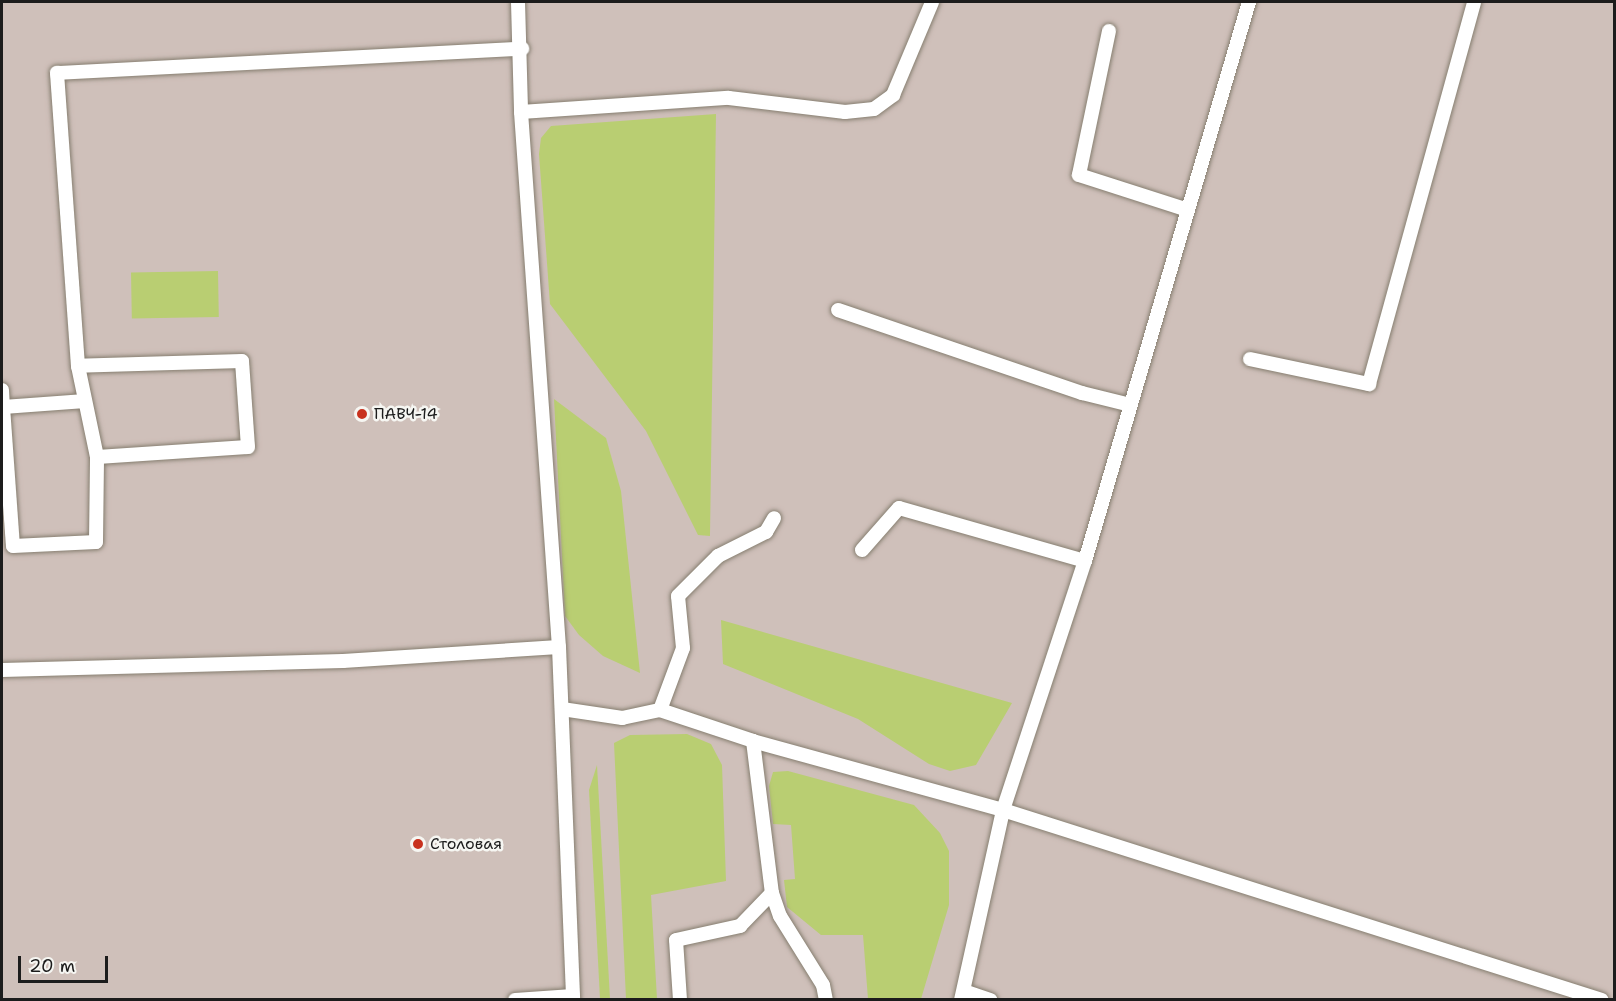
<!DOCTYPE html>
<meta charset="utf-8">
<style>
body{margin:0}
#map{position:relative;width:1616px;height:1001px;overflow:hidden;background:#efe1c5;font-family:"Shantell Sans",sans-serif}
div>[style]{position:absolute}
.industrial>*{inset:0;background:#cfc0ba;transform-origin:0 0}
.green>*{inset:0;background:#b9ce72;transform-origin:0 0}
.roads{filter:drop-shadow(0 0 2px #867e70) drop-shadow(0 0 2px #867e70)}
.service>*{height:14px;margin:-7px;padding:0 7px;transform-origin:7px;border-radius:7px;background:#fff}
.dots>*{width:16px;height:16px;translate:-50% -50%;box-sizing:border-box;border:3px solid #f6f6f2;border-radius:50%}
span{translate:-50% -50%;white-space:nowrap;text-align:center;line-height:1.15;-webkit-text-stroke:5px #f6f6f2;paint-order:stroke}
.poi-label{font-size:16px;color:#1c1c1c}
.left{translate:0 -50%;text-align:left}
.frame{position:absolute;inset:0;border:3px solid #1c1c1c;pointer-events:none}
.scale{position:absolute;left:18px;top:956px;width:90px;height:27px;box-sizing:border-box;border:3px solid #1c1c1c;border-top:0;padding-left:8px;font-size:18px;line-height:21px;white-space:nowrap;color:#1c1c1c;-webkit-text-stroke:4px #f6f6f2;paint-order:stroke}
</style>
<div id="map">
<div class="industrial">
<div style="left:2px;top:2px;width:1612px;height:998px"></div>
</div>
<div class="green">
<div style="clip-path:polygon(716px 114px,710px 536px,698px 535px,646px 431px,550px 304px,539px 154px,541px 138px,551px 126px)"></div>
<div style="left:218px;top:271px;width:46px;height:87px;rotate:89deg"></div>
<div style="clip-path:polygon(554px 399px,606px 438px,621px 491px,640px 673px,603px 656px,579px 635px,565px 616px)"></div>
<div style="clip-path:polygon(721px 620px,1012px 703px,976px 765px,950px 771px,929px 764px,858px 719px,723px 664px)"></div>
<div style="clip-path:polygon(687px 734px,711px 744px,722px 765px,726px 881px,651px 895px,657px 999px,626px 999px,614px 743px,630px 735px)"></div>
<div style="clip-path:polygon(597px 765px,610px 999px,600px 999px,589px 790px)"></div>
<div style="clip-path:polygon(788px 771px,914px 805px,940px 833px,949px 851px,949px 905px,921px 999px,868px 999px,863px 935px,821px 935px,787px 907px,784px 880px,795px 879px,791px 825px,773px 824px,769px 786px,773px 772px)"></div>
</div>
<div class="roads">
<div class="service">
<div style="left:518px;top:2px;width:110px;rotate:88.4deg"></div>
<div style="left:521px;top:112px;width:536px;rotate:85.94deg"></div>
<div style="left:559px;top:647px;width:353px;rotate:87.7deg"></div>
<div style="left:1109px;top:31px;width:147px;rotate:101.8deg"></div>
<div style="left:1079px;top:175px;width:114px;rotate:17.8deg"></div>
<div style="left:521px;top:112px;width:208px;rotate:-3.9deg"></div>
<div style="left:729px;top:98px;width:117px;rotate:6.9deg"></div>
<div style="left:845px;top:112px;width:29px;rotate:-6deg"></div>
<div style="left:874px;top:109px;width:24px;rotate:-36deg"></div>
<div style="left:893px;top:95px;width:101px;rotate:-67.2deg"></div>
<div style="left:838px;top:310px;width:258px;rotate:18.8deg"></div>
<div style="left:1082px;top:393px;width:50px;rotate:13.8deg"></div>
<div style="left:1250px;top:359px;width:122px;rotate:11.9deg"></div>
<div style="left:1369px;top:384px;width:396px;rotate:-74.6deg"></div>
<div style="left:78px;top:366px;width:93px;rotate:78.2deg"></div>
<div style="left:97px;top:457px;width:151px;rotate:-3.8deg"></div>
<div style="left:248px;top:447px;width:86px;rotate:-94deg"></div>
<div style="left:242px;top:361px;width:164px;rotate:178.3deg"></div>
<div style="left:78px;top:366px;width:294px;rotate:-94.1deg"></div>
<div style="left:57px;top:73px;width:466px;rotate:-3deg"></div>
<div style="left:2px;top:390px;width:17px;rotate:87deg"></div>
<div style="left:85px;top:401px;width:82px;rotate:175.8deg"></div>
<div style="left:3px;top:407px;width:139px;rotate:85.9deg"></div>
<div style="left:13px;top:546px;width:83px;rotate:-2.8deg"></div>
<div style="left:96px;top:542px;width:85px;rotate:-89.3deg"></div>
<div style="left:862px;top:550px;width:56px;rotate:-48.6deg"></div>
<div style="left:899px;top:508px;width:193px;rotate:15.9deg"></div>
<div style="left:2px;top:670px;width:341px;rotate:-1.5deg"></div>
<div style="left:343px;top:661px;width:216px;rotate:-3.7deg"></div>
<div style="left:562px;top:709px;width:61px;rotate:8.5deg"></div>
<div style="left:622px;top:718px;width:39px;rotate:-12deg"></div>
<div style="left:660px;top:710px;width:98px;rotate:18.4deg"></div>
<div style="left:753px;top:741px;width:259px;rotate:15.4deg"></div>
<div style="left:1003px;top:810px;width:628px;rotate:17.6deg"></div>
<div style="left:660px;top:710px;width:66px;rotate:-69.6deg"></div>
<div style="left:683px;top:648px;width:52px;rotate:-95.5deg"></div>
<div style="left:678px;top:596px;width:57px;rotate:-45deg"></div>
<div style="left:718px;top:556px;width:54px;rotate:-26.6deg"></div>
<div style="left:766px;top:532px;width:16px;rotate:-60deg"></div>
<div style="left:753px;top:741px;width:153px;rotate:82.9deg"></div>
<div style="left:772px;top:893px;width:24px;rotate:71deg"></div>
<div style="left:780px;top:916px;width:81px;rotate:58.1deg"></div>
<div style="left:823px;top:985px;width:15px;rotate:79deg"></div>
<div style="left:964px;top:991px;width:28px;rotate:19deg"></div>
<div style="left:515px;top:1000px;width:58px;rotate:-3.9deg"></div>
<div style="left:680px;top:1000px;width:60px;rotate:-93.8deg"></div>
<div style="left:676px;top:940px;width:66px;rotate:-12.3deg"></div>
<div style="left:740px;top:926px;width:46px;rotate:-45.9deg"></div>
<div style="left:961px;top:1000px;width:195px;rotate:-77.5deg"></div>
<div style="left:1003px;top:810px;width:262px;rotate:-71.8deg"></div>
<div style="left:1085px;top:561px;width:583px;rotate:-73.65deg"></div>
</div>
</div>
<div class="dots">
<div style="left:362px;top:414px;background:#c8321e"></div>
<div style="left:418px;top:844px;background:#c8321e"></div>
</div>
<div class="poi-label">
<span class="left" style="left:374px;top:414px">ПАВЧ-14</span>
<span class="left" style="left:430px;top:844px">Столовая</span>
</div>
<div class="frame"></div>
<div class="scale">20 m</div>
</div>
